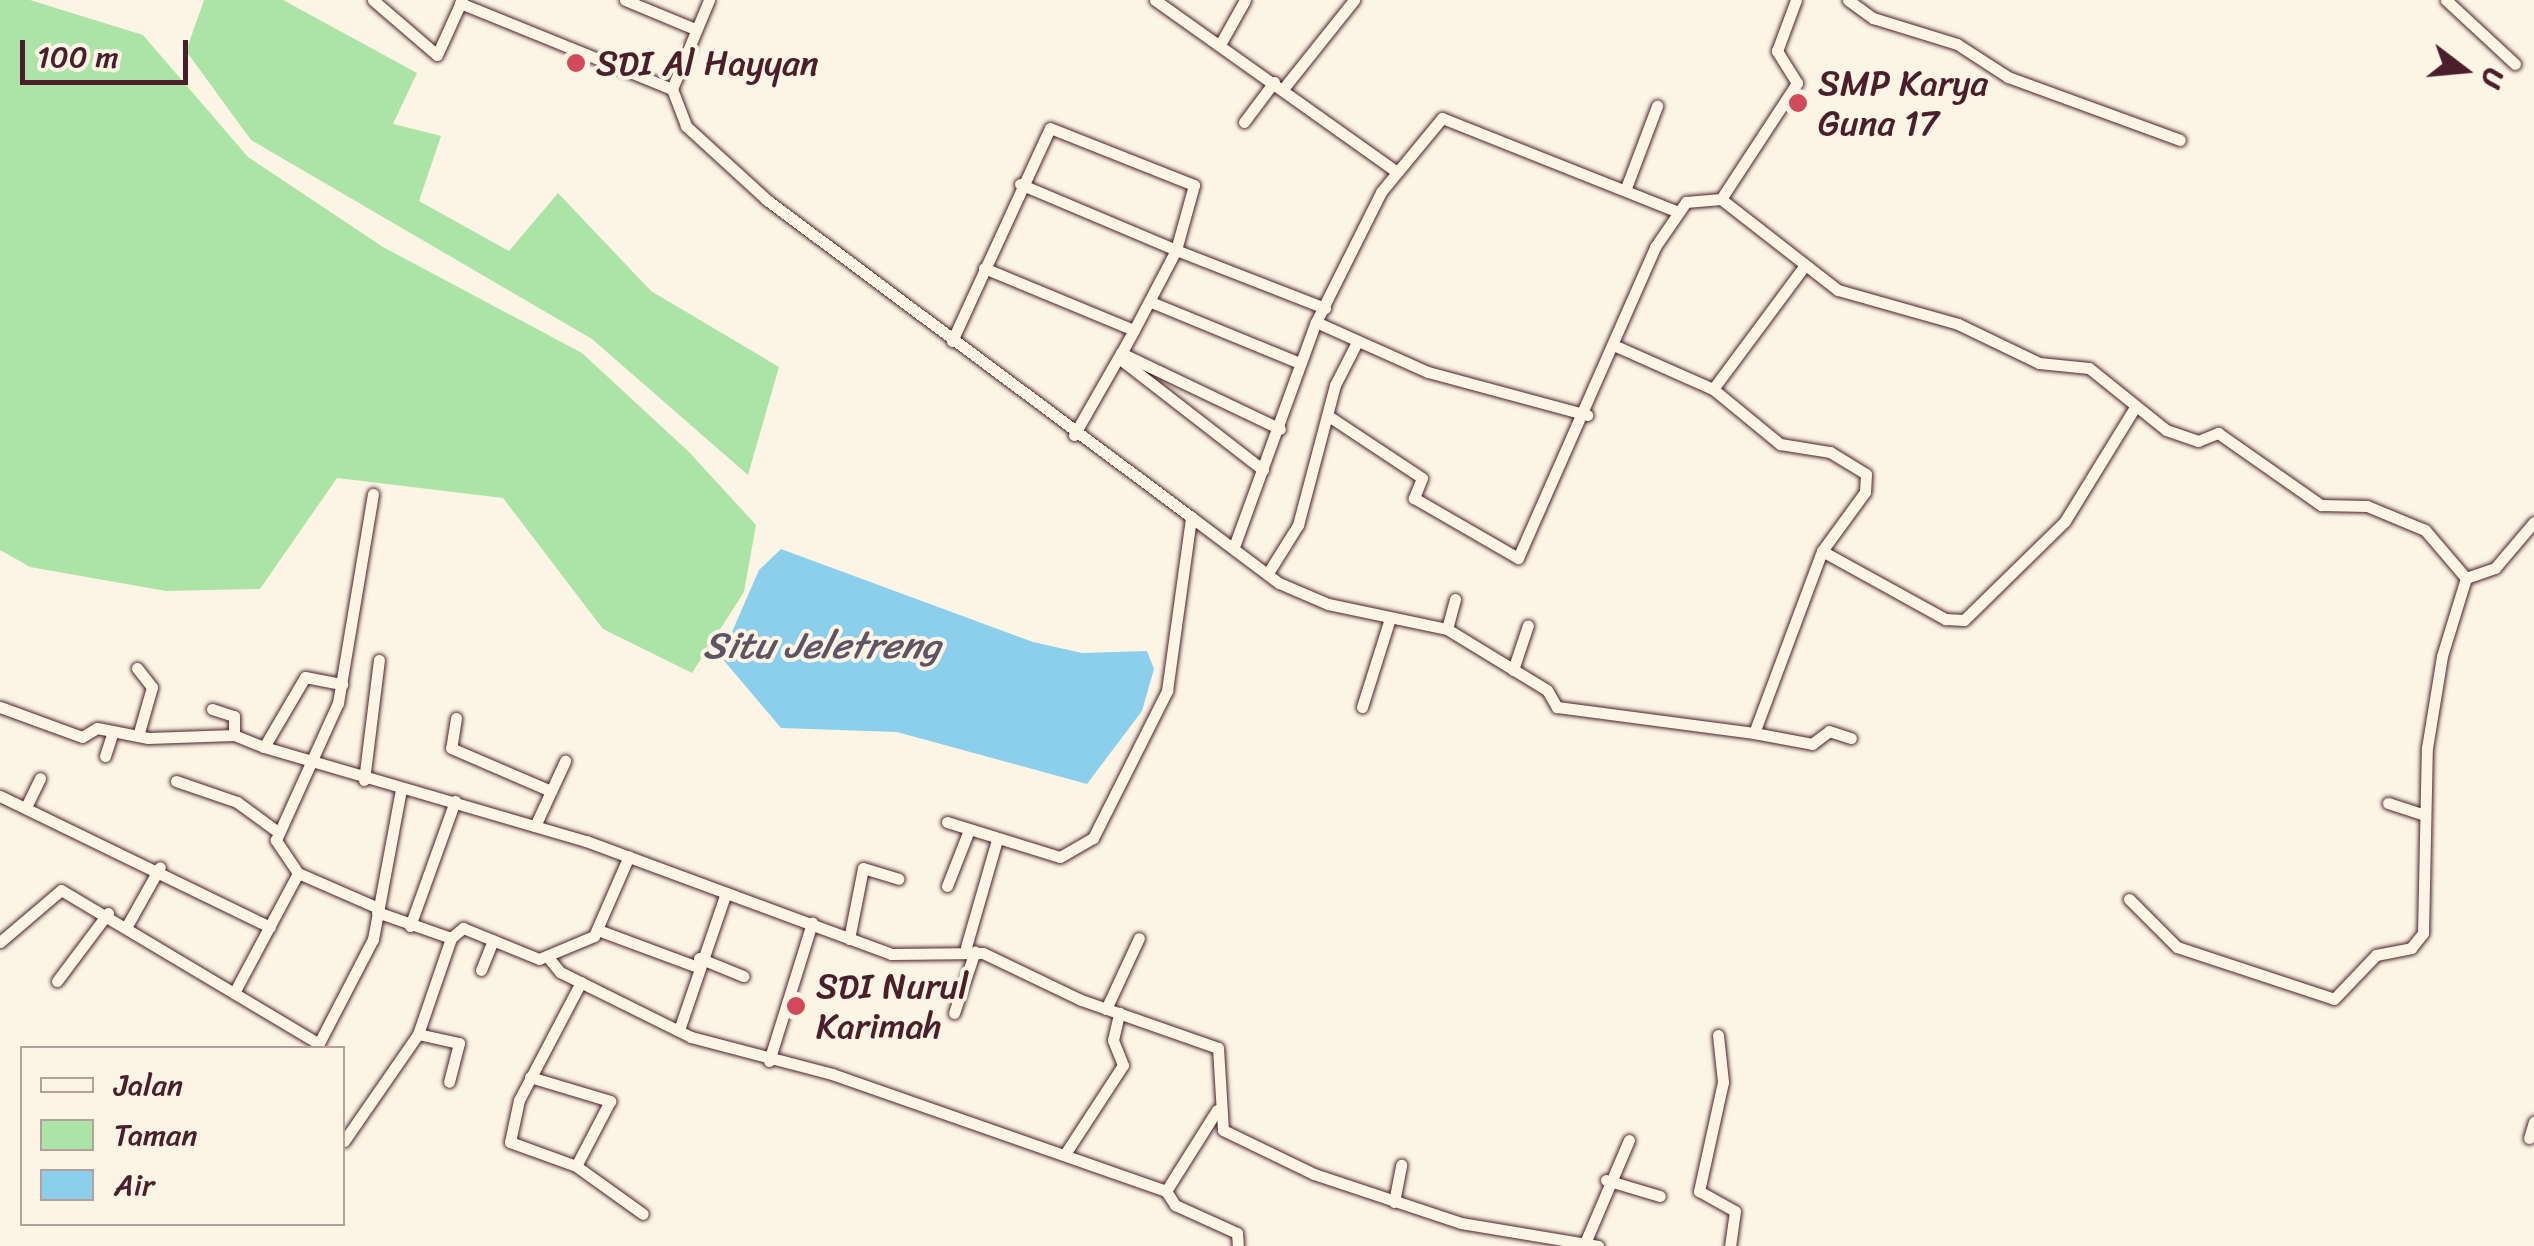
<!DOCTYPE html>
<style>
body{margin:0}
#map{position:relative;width:2534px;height:1246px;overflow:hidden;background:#fcf5e5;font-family:Sriracha,sans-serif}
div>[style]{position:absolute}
.green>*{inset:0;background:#ace4a7}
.water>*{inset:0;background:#8bcfec}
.roads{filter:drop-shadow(0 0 2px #4a1f2b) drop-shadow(0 0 2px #4a1f2b)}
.minor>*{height:11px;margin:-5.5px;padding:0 5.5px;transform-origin:5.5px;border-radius:5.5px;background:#fcf5e5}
.dots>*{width:28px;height:28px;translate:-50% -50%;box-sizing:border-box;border:5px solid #fcf5e5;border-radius:50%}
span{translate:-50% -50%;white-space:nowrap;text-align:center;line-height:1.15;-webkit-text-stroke:8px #fcf5e5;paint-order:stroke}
.poi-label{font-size:35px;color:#4a1f2b}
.left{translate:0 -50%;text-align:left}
.water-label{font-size:38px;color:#5e5465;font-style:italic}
.legend{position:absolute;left:20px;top:1046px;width:325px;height:180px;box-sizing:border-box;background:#fcf5e5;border:2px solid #b59f9b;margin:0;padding:12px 18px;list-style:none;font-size:30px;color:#4a1f2b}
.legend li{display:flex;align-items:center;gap:20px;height:50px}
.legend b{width:50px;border:2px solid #b59f9b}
.north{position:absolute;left:2414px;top:20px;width:100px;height:100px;-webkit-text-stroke:8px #fcf5e5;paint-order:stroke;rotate:106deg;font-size:28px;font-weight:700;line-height:40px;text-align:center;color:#4a1f2b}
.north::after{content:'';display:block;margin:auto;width:35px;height:45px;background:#4a1f2b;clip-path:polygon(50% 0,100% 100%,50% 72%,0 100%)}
.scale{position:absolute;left:20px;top:40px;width:168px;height:45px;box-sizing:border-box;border:5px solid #4a1f2b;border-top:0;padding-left:12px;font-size:30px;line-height:35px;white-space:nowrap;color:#4a1f2b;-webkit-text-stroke:8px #fcf5e5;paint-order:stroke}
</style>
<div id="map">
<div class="green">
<div style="clip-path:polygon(0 0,30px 0,143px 35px,248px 157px,383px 247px,582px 353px,689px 452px,756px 525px,744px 592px,692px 673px,603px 629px,503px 498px,337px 478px,260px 589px,166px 591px,30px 567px,0 550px)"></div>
<div style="clip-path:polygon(204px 0,283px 0,417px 73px,393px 124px,441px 136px,419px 201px,509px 251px,558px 193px,651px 291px,779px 367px,748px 475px,592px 339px,251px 140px,186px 51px)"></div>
</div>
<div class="water">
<div style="clip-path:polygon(781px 549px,1033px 642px,1082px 653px,1147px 651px,1154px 669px,1142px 711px,1087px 784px,897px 732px,781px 728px,721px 657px,759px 570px)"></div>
</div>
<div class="roads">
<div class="minor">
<div style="left:373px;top:0;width:84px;rotate:40.7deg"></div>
<div style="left:437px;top:55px;width:60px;rotate:-65.6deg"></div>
<div style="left:625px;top:0;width:76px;rotate:22.5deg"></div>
<div style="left:709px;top:0;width:96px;rotate:112.6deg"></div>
<div style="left:672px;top:89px;width:40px;rotate:69deg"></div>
<div style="left:686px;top:126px;width:110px;rotate:42.4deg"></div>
<div style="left:767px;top:200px;width:529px;rotate:36.78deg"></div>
<div style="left:1155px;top:0;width:296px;rotate:35.4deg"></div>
<div style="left:1848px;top:0;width:31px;rotate:36deg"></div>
<div style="left:1873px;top:18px;width:88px;rotate:17.2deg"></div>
<div style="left:1957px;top:44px;width:61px;rotate:32.9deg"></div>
<div style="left:2008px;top:77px;width:183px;rotate:20.1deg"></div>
<div style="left:2446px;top:0;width:94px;rotate:42.8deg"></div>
<div style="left:460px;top:3px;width:229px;rotate:22.1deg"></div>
<div style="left:1222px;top:41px;width:47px;rotate:-60.7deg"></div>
<div style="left:1283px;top:89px;width:114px;rotate:-51.4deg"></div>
<div style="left:1244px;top:122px;width:50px;rotate:-53.1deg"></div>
<div style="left:1020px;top:184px;width:169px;rotate:22.9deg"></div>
<div style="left:1176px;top:250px;width:90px;rotate:117.7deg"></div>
<div style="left:1626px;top:188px;width:88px;rotate:-69.3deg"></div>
<div style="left:1721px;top:199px;width:148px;rotate:37.9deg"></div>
<div style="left:1838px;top:290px;width:125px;rotate:15.8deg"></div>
<div style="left:1958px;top:324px;width:90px;rotate:25.7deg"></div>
<div style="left:2039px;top:363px;width:50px;rotate:5.7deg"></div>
<div style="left:2089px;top:368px;width:99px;rotate:38.8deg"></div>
<div style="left:2166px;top:430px;width:34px;rotate:19deg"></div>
<div style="left:2198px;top:441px;width:22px;rotate:-22deg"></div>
<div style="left:2218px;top:433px;width:126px;rotate:35deg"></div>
<div style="left:2321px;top:505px;width:46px;rotate:1.2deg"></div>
<div style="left:2367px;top:506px;width:63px;rotate:22.5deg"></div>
<div style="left:2425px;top:530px;width:63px;rotate:49.5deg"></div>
<div style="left:984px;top:268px;width:162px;rotate:22.5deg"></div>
<div style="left:1134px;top:330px;width:26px;rotate:119deg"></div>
<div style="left:1121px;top:353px;width:176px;rotate:25.5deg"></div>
<div style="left:1151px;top:302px;width:161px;rotate:22.3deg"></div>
<div style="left:1316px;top:322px;width:123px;rotate:24.1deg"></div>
<div style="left:1428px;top:372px;width:165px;rotate:15.1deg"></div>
<div style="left:952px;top:341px;width:234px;rotate:-65.3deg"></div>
<div style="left:1050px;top:128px;width:155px;rotate:21.6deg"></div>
<div style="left:1194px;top:185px;width:67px;rotate:105.5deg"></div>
<div style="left:1176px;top:250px;width:160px;rotate:21.3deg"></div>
<div style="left:1618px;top:347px;width:104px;rotate:23.9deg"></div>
<div style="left:1713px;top:389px;width:87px;rotate:39.4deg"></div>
<div style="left:1780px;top:444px;width:51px;rotate:9.1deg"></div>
<div style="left:1830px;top:452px;width:42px;rotate:31.4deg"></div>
<div style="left:1866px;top:474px;width:18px;rotate:93deg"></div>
<div style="left:1865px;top:492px;width:73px;rotate:126.1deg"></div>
<div style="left:1120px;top:359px;width:181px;rotate:37.8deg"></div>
<div style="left:1713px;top:389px;width:149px;rotate:-53.4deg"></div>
<div style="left:1330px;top:417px;width:110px;rotate:33.5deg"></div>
<div style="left:1422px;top:478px;width:22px;rotate:112deg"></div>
<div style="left:1414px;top:498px;width:120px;rotate:30deg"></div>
<div style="left:1518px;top:558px;width:340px;rotate:-66.2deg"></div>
<div style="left:1655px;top:247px;width:55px;rotate:-55.4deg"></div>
<div style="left:1686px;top:202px;width:35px;rotate:-5deg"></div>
<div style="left:1721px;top:199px;width:139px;rotate:-56.8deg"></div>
<div style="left:1797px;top:83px;width:38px;rotate:-122deg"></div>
<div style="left:1777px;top:51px;width:54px;rotate:-69.6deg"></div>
<div style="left:1074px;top:435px;width:95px;rotate:-60.2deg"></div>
<div style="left:1235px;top:544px;width:236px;rotate:-70deg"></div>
<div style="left:1316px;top:322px;width:145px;rotate:-63.4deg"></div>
<div style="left:1381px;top:192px;width:96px;rotate:-50.5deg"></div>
<div style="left:1442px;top:118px;width:254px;rotate:21.7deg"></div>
<div style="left:1268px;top:573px;width:57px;rotate:-58deg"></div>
<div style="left:1298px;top:525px;width:145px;rotate:-75.2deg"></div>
<div style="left:1335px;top:385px;width:48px;rotate:-62.9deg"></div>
<div style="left:1447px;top:629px;width:117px;rotate:31.4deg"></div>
<div style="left:1547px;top:690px;width:20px;rotate:60deg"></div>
<div style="left:1557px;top:707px;width:199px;rotate:7.5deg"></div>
<div style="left:1754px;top:733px;width:194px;rotate:-69.5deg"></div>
<div style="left:1822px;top:551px;width:141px;rotate:28.9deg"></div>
<div style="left:1945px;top:619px;width:19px;rotate:3deg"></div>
<div style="left:1964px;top:620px;width:141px;rotate:-44.4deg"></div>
<div style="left:2065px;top:521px;width:134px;rotate:-58.4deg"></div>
<div style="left:137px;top:668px;width:24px;rotate:52deg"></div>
<div style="left:152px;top:687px;width:51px;rotate:105.9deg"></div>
<div style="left:1513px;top:670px;width:47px;rotate:-71.6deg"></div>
<div style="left:0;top:707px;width:87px;rotate:20.1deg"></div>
<div style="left:82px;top:737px;width:17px;rotate:-31deg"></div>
<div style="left:97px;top:728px;width:52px;rotate:11.1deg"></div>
<div style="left:148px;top:738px;width:86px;rotate:-2deg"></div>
<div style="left:1362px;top:707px;width:93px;rotate:-72.5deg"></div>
<div style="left:212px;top:709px;width:23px;rotate:18deg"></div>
<div style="left:234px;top:716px;width:19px;rotate:90deg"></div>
<div style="left:234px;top:735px;width:32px;rotate:22deg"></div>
<div style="left:264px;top:747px;width:335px;rotate:16.3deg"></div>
<div style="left:586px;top:841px;width:325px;rotate:20.3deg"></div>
<div style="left:891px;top:954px;width:92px;rotate:-0.6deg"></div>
<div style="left:983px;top:953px;width:109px;rotate:25.6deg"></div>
<div style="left:1081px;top:1000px;width:145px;rotate:19.3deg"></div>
<div style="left:1218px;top:1048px;width:82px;rotate:86.5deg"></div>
<div style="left:1223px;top:1130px;width:101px;rotate:25.8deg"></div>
<div style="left:1314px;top:1174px;width:155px;rotate:18.4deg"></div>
<div style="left:1461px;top:1223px;width:139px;rotate:9.5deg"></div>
<div style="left:456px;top:718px;width:30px;rotate:99deg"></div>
<div style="left:451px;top:748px;width:109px;rotate:23.3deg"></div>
<div style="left:1754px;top:733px;width:59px;rotate:10.7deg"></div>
<div style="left:1812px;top:744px;width:21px;rotate:-37deg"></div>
<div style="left:1829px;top:731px;width:23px;rotate:18deg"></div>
<div style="left:264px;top:747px;width:81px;rotate:-59.6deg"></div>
<div style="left:305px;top:677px;width:38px;rotate:11deg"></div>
<div style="left:105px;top:756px;width:26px;rotate:-72deg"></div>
<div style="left:364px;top:780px;width:121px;rotate:-82.9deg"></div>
<div style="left:176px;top:781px;width:65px;rotate:19deg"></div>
<div style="left:237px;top:802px;width:51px;rotate:36.2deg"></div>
<div style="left:0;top:796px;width:300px;rotate:25.9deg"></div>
<div style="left:2388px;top:803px;width:38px;rotate:18deg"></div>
<div style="left:26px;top:807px;width:32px;rotate:-64deg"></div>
<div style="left:947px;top:822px;width:118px;rotate:17.2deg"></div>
<div style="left:1060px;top:857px;width:38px;rotate:-30deg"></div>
<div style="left:1093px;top:838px;width:165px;rotate:-63.3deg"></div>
<div style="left:1167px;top:691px;width:176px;rotate:-82.1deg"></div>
<div style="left:1191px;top:517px;width:110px;rotate:36.9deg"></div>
<div style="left:1279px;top:583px;width:53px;rotate:23.2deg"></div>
<div style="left:1328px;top:604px;width:122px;rotate:11.9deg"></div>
<div style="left:1447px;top:629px;width:31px;rotate:-75deg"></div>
<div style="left:535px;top:826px;width:72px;rotate:-65.2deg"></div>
<div style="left:298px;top:873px;width:87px;rotate:23.6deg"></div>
<div style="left:947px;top:886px;width:60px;rotate:-68.6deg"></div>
<div style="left:2129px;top:899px;width:68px;rotate:45deg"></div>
<div style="left:2177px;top:947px;width:165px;rotate:18.3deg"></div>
<div style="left:2334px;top:999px;width:61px;rotate:-46.3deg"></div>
<div style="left:2376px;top:955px;width:36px;rotate:-11deg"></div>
<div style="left:2411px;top:948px;width:19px;rotate:-51deg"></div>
<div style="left:2423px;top:933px;width:185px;rotate:-88.8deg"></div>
<div style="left:2427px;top:748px;width:93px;rotate:-80.7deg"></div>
<div style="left:2442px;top:656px;width:82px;rotate:-72.9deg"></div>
<div style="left:2466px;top:578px;width:31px;rotate:-19deg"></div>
<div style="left:2495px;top:568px;width:60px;rotate:-49.7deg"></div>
<div style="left:377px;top:912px;width:78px;rotate:19.4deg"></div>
<div style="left:451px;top:938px;width:16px;rotate:-40deg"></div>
<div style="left:463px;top:928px;width:82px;rotate:22.2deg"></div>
<div style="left:539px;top:959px;width:60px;rotate:-22.7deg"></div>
<div style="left:594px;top:936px;width:87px;rotate:-66.4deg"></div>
<div style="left:128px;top:924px;width:65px;rotate:-60.7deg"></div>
<div style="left:410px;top:926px;width:133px;rotate:-70.2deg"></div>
<div style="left:598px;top:930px;width:103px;rotate:20.4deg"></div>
<div style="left:849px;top:939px;width:72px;rotate:-78.8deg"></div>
<div style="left:863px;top:868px;width:37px;rotate:17deg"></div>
<div style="left:0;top:942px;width:80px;rotate:-40.4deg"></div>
<div style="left:61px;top:890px;width:299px;rotate:30.8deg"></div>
<div style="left:966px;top:947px;width:108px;rotate:-73.9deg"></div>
<div style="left:547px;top:956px;width:21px;rotate:51deg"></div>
<div style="left:560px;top:972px;width:146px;rotate:26.4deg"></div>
<div style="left:691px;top:1037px;width:146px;rotate:14.7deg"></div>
<div style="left:832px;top:1074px;width:354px;rotate:19.3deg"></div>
<div style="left:699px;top:958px;width:48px;rotate:22.2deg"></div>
<div style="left:481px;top:970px;width:32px;rotate:-68deg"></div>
<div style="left:57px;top:981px;width:85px;rotate:-53.1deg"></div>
<div style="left:581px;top:982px;width:133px;rotate:117.7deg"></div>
<div style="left:519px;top:1100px;width:43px;rotate:102.1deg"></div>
<div style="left:510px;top:1142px;width:70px;rotate:20deg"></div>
<div style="left:576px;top:1166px;width:82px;rotate:35.6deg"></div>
<div style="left:234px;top:993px;width:136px;rotate:-61.9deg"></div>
<div style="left:298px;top:873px;width:40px;rotate:-124deg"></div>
<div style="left:276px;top:840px;width:150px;rotate:-65.7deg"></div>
<div style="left:338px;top:703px;width:212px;rotate:-80.5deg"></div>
<div style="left:1106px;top:1009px;width:78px;rotate:-65.1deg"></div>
<div style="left:954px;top:1013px;width:65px;rotate:-71.3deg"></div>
<div style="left:679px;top:1030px;width:145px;rotate:-71.1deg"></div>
<div style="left:418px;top:1034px;width:42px;rotate:12.4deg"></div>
<div style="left:459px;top:1043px;width:40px;rotate:104.4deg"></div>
<div style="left:1718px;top:1035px;width:47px;rotate:83.9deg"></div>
<div style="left:1723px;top:1082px;width:112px;rotate:102.4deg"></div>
<div style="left:1699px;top:1191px;width:41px;rotate:29.1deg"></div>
<div style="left:1735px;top:1211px;width:35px;rotate:98deg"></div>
<div style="left:317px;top:1047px;width:122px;rotate:-62.6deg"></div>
<div style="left:373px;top:939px;width:153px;rotate:-79.4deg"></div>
<div style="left:769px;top:1061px;width:145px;rotate:-72.7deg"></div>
<div style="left:530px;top:1077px;width:84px;rotate:16.7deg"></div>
<div style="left:610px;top:1101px;width:73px;rotate:117.6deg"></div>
<div style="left:1217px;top:1110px;width:96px;rotate:122.2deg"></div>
<div style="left:1166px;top:1191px;width:17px;rotate:57deg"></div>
<div style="left:1175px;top:1205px;width:68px;rotate:24.3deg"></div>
<div style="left:1237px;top:1233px;width:13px;rotate:86deg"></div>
<div style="left:2529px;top:1138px;width:17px;rotate:-73deg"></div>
<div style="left:344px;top:1141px;width:130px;rotate:-55.3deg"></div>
<div style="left:418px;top:1034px;width:102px;rotate:-71deg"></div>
<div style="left:1065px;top:1154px;width:106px;rotate:-56.9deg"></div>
<div style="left:1123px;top:1065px;width:27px;rotate:-112deg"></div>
<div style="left:1113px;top:1040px;width:28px;rotate:-77deg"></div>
<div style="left:1606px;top:1180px;width:56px;rotate:16.5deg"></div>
<div style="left:1394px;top:1202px;width:38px;rotate:-79deg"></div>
<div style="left:1585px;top:1243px;width:112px;rotate:-66.9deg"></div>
</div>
</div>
<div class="dots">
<div style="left:576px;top:63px;background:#d1495b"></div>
<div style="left:1798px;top:103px;background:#d1495b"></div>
<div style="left:796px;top:1006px;background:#d1495b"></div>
</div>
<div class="poi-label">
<span class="left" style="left:596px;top:63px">SDI Al Hayyan</span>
<span class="left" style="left:1818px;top:103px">SMP Karya<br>Guna 17</span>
<span class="left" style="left:816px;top:1006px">SDI Nurul<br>Karimah</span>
</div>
<div class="water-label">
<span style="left:822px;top:646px">Situ Jeletreng</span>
</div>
<ul class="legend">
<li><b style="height:12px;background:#fcf5e5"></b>Jalan</li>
<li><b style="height:28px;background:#ace4a7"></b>Taman</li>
<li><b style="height:28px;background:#8bcfec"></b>Air</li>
</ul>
<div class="north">U</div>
<div class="scale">100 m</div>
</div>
